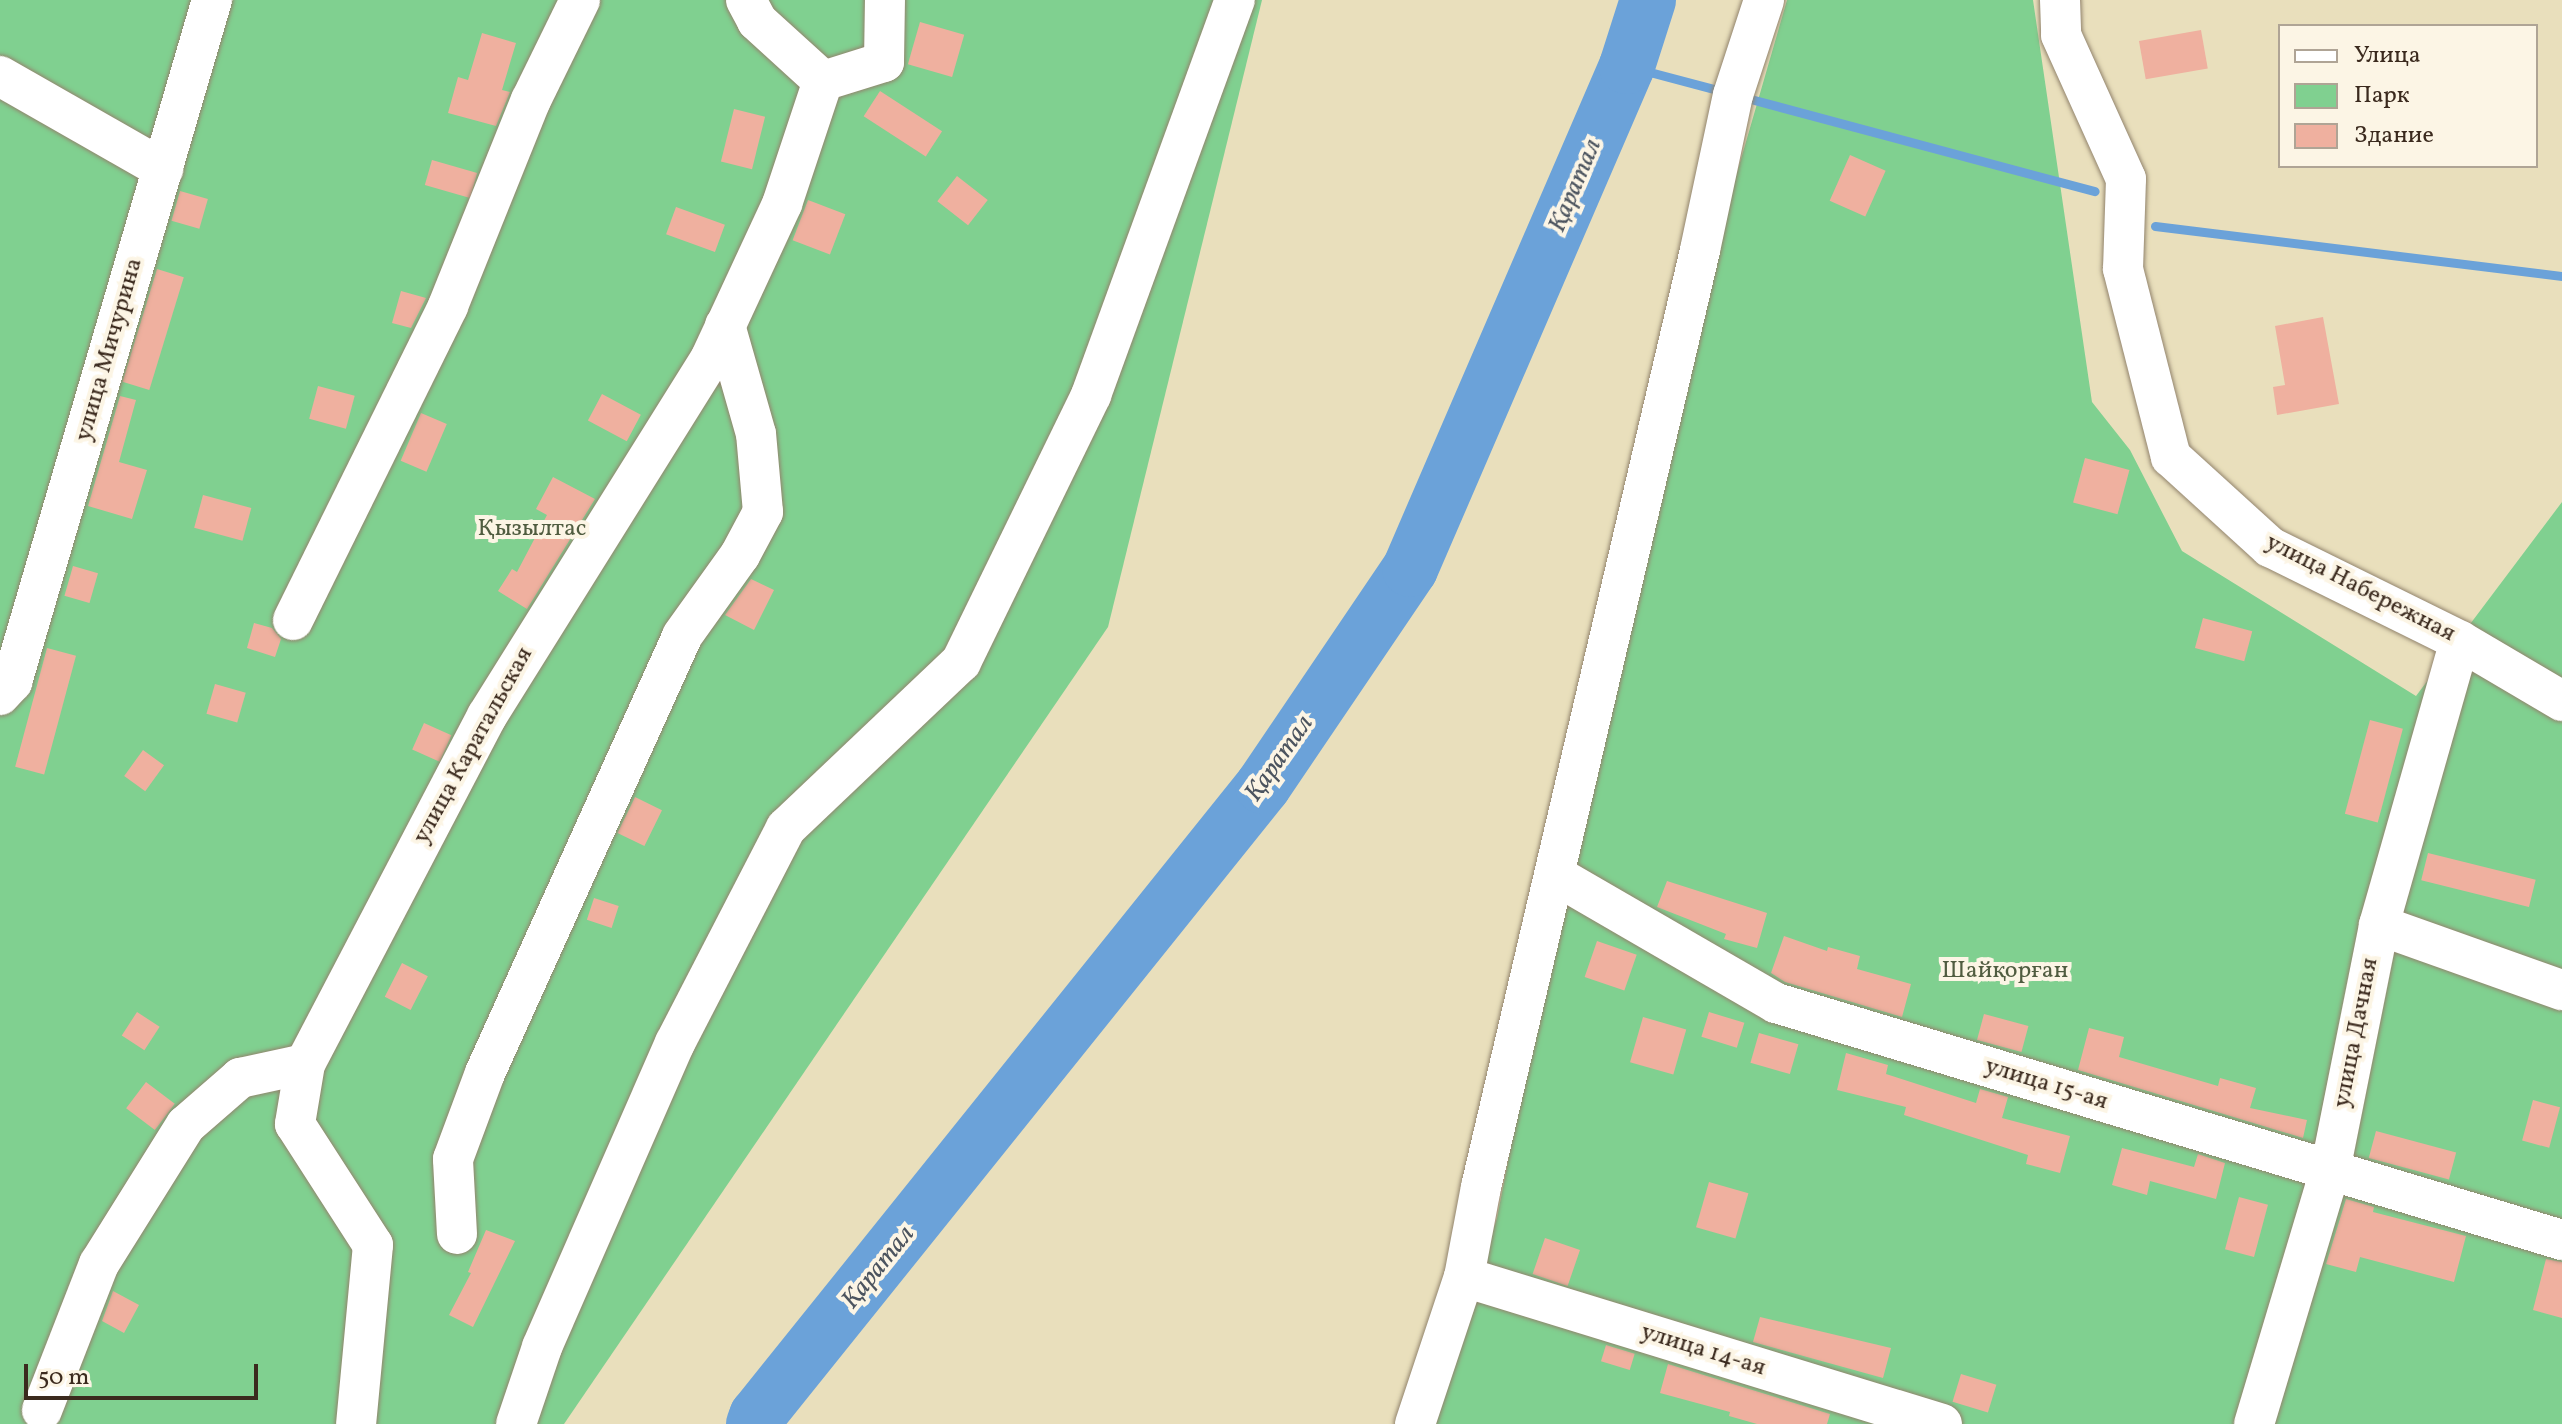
<!DOCTYPE html>
<meta charset="utf-8">
<style>
body{margin:0}
#map{position:relative;width:2562px;height:1424px;overflow:hidden;background:#e9dfbc;font-family:Vollkorn,serif}
div>[style]{position:absolute}
.green>*{inset:0;background:#80d090}
.stream>*{height:9px;margin:-4.5px;padding:0 4.5px;transform-origin:4.5px;border-radius:4.5px;background:#6ba2d9}
.river>*{height:56px;margin:-28px;padding:0 28px;transform-origin:28px;border-radius:28px;background:#6ba2d9}
.building>*{inset:0;background:#efb09f;transform-origin:0 0}
.roads{filter:drop-shadow(0 0 2px #92846d) drop-shadow(0 0 2px #92846d)}
.minor>*{height:40px;margin:-20px;padding:0 20px;transform-origin:20px;border-radius:20px;background:#fff}
span{translate:-50% -50%;white-space:nowrap;text-align:center;line-height:1.15;-webkit-text-stroke:8px #fcf5e5;paint-order:stroke}
.street-label{font-size:24px;color:#3b2a1e}
.park-label{font-size:24px;color:#505c40}
.water-label{font-size:26px;color:#4c545f;font-style:italic}
.legend{position:absolute;left:2278px;top:24px;width:260px;height:144px;box-sizing:border-box;background:#fcf5e5;border:2px solid #afa495;margin:0;padding:10px 14px;list-style:none;font-size:24px;color:#3b2a1e}
.legend li{display:flex;align-items:center;gap:16px;height:40px}
.legend b{width:40px;border:2px solid #afa495}
.scale{position:absolute;left:24px;top:1364px;width:234px;height:36px;box-sizing:border-box;border:4px solid #3b2a1e;border-top:0;padding-left:10px;font-size:24px;line-height:28px;white-space:nowrap;color:#3b2a1e;-webkit-text-stroke:6px #fcf5e5;paint-order:stroke}
</style>
<div id="map">
<div class="green">
<div style="clip-path:polygon(0 0,1262px 0,1108px 627px,564px 1424px,0 1424px)"></div>
<div style="clip-path:polygon(1787px 0,2033px 0,2092px 402px,2130px 450px,2182px 551px,2416px 696px,2562px 502px,2562px 1424px,1429px 1424px,1497px 1218px,1625px 560px)"></div>
</div>
<div class="stream">
<div style="left:1627px;top:66px;width:101px;rotate:14.9deg"></div>
<div style="left:1743px;top:97px;width:364px;rotate:15deg"></div>
<div style="left:2155px;top:226px;width:410px;rotate:7deg"></div>
</div>
<div class="river">
<div style="left:754px;top:1424px;width:9px;rotate:-69deg"></div>
<div style="left:757px;top:1416px;width:808px;rotate:-51.23deg"></div>
<div style="left:1263px;top:786px;width:262px;rotate:-55.9deg"></div>
<div style="left:1410px;top:569px;width:548px;rotate:-66.66deg"></div>
<div style="left:1627px;top:66px;width:69px;rotate:-72.3deg"></div>
</div>
<div class="building">
<div style="left:920px;top:22px;width:46px;height:44px;rotate:16deg"></div>
<div style="left:2201px;top:30px;width:39px;height:63px;rotate:80deg"></div>
<div style="clip-path:polygon(482px 33px,516px 43px,502px 90px,510px 92px,496px 126px,448px 113px,458px 77px,468px 80px)"></div>
<div style="left:880px;top:91px;width:74px;height:30px;rotate:33deg"></div>
<div style="left:734px;top:109px;width:32px;height:54px;rotate:14deg"></div>
<div style="left:1850px;top:155px;width:39px;height:50px;rotate:24deg"></div>
<div style="left:432px;top:160px;width:47px;height:26px;rotate:16deg"></div>
<div style="left:957px;top:176px;width:39px;height:32px;rotate:38deg"></div>
<div style="left:180px;top:191px;width:29px;height:31px;rotate:16deg"></div>
<div style="left:808px;top:200px;width:40px;height:43px;rotate:21deg"></div>
<div style="left:676px;top:207px;width:52px;height:29px;rotate:20deg"></div>
<div style="left:157px;top:269px;width:28px;height:118px;rotate:17deg"></div>
<div style="clip-path:polygon(401px 291px,426px 298px,411px 328px,392px 323px)"></div>
<div style="clip-path:polygon(2323px 317px,2339px 404px,2277px 415px,2273px 387px,2285px 385px,2275px 326px)"></div>
<div style="left:318px;top:386px;width:38px;height:34px;rotate:15deg"></div>
<div style="left:602px;top:394px;width:44px;height:30px;rotate:28deg"></div>
<div style="clip-path:polygon(120px 396px,136px 400px,119px 462px,147px 470px,132px 519px,88px 506px)"></div>
<div style="left:421px;top:413px;width:28px;height:52px;rotate:23deg"></div>
<div style="left:2085px;top:458px;width:46px;height:46px;rotate:15deg"></div>
<div style="clip-path:polygon(553px 477px,595px 499px,527px 609px,498px 591px,512px 569px,517px 572px,547px 515px,536px 509px)"></div>
<div style="left:203px;top:495px;width:50px;height:34px;rotate:15deg"></div>
<div style="left:73px;top:566px;width:26px;height:31px;rotate:16deg"></div>
<div style="clip-path:polygon(751px 579px,774px 590px,754px 630px,725px 615px)"></div>
<div style="left:2203px;top:618px;width:51px;height:31px;rotate:15deg"></div>
<div style="clip-path:polygon(254px 623px,272px 628px,281px 639px,275px 657px,247px 648px)"></div>
<div style="left:47px;top:648px;width:30px;height:123px;rotate:15deg"></div>
<div style="left:215px;top:684px;width:32px;height:31px;rotate:16deg"></div>
<div style="left:2370px;top:720px;width:34px;height:97px;rotate:15deg"></div>
<div style="left:424px;top:723px;width:30px;height:29px;rotate:24deg"></div>
<div style="left:143px;top:750px;width:26px;height:32px;rotate:36deg"></div>
<div style="left:635px;top:797px;width:30px;height:40px;rotate:26deg"></div>
<div style="left:2428px;top:853px;width:111px;height:28px;rotate:14deg"></div>
<div style="clip-path:polygon(1667px 881px,1767px 913px,1757px 948px,1724px 939px,1726px 934px,1657px 907px)"></div>
<div style="left:594px;top:898px;width:26px;height:23px;rotate:18deg"></div>
<div style="clip-path:polygon(1784px 936px,1827px 951px,1828px 947px,1860px 956px,1857px 969px,1911px 984px,1902px 1017px,1785px 982px,1771px 973px)"></div>
<div style="left:1597px;top:941px;width:42px;height:38px;rotate:19deg"></div>
<div style="left:402px;top:963px;width:29px;height:38px;rotate:27deg"></div>
<div style="left:137px;top:1012px;width:27px;height:28px;rotate:33deg"></div>
<div style="left:1709px;top:1012px;width:37px;height:26px;rotate:17deg"></div>
<div style="left:1984px;top:1014px;width:46px;height:27px;rotate:15deg"></div>
<div style="left:1643px;top:1017px;width:45px;height:47px;rotate:16deg"></div>
<div style="clip-path:polygon(2089px 1028px,2124px 1037px,2119px 1057px,2218px 1086px,2220px 1078px,2256px 1088px,2250px 1108px,2307px 1120px,2303px 1138px,2078px 1070px)"></div>
<div style="left:1759px;top:1033px;width:41px;height:31px;rotate:16deg"></div>
<div style="clip-path:polygon(1846px 1053px,1888px 1065px,1886px 1074px,1976px 1103px,1980px 1089px,2008px 1097px,2002px 1118px,2070px 1136px,2060px 1173px,2026px 1164px,2028px 1155px,1904px 1115px,1906px 1107px,1837px 1090px)"></div>
<div style="left:146px;top:1082px;width:36px;height:33px;rotate:37deg"></div>
<div style="left:2533px;top:1100px;width:28px;height:42px;rotate:15deg"></div>
<div style="left:2376px;top:1131px;width:83px;height:28px;rotate:15deg"></div>
<div style="clip-path:polygon(2122px 1148px,2194px 1167px,2198px 1154px,2225px 1163px,2216px 1199px,2150px 1181px,2147px 1195px,2112px 1185px)"></div>
<div style="left:1709px;top:1182px;width:41px;height:47px;rotate:16deg"></div>
<div style="left:2239px;top:1197px;width:30px;height:54px;rotate:15deg"></div>
<div style="clip-path:polygon(2346px 1199px,2374px 1207px,2373px 1212px,2466px 1236px,2454px 1282px,2360px 1257px,2356px 1272px,2326px 1264px)"></div>
<div style="clip-path:polygon(486px 1230px,515px 1241px,473px 1327px,449px 1315px,471px 1273px,468px 1272px)"></div>
<div style="left:1545px;top:1238px;width:37px;height:38px;rotate:19deg"></div>
<div style="clip-path:polygon(2546px 1259px,2562px 1262px,2562px 1318px,2533px 1310px)"></div>
<div style="clip-path:polygon(113px 1291px,139px 1305px,124px 1333px,102px 1321px)"></div>
<div style="clip-path:polygon(1760px 1317px,1891px 1348px,1883px 1378px,1753px 1342px)"></div>
<div style="left:1606px;top:1345px;width:30px;height:17px;rotate:17deg"></div>
<div style="clip-path:polygon(1668px 1364px,1830px 1414px,1827px 1424px,1757px 1424px,1729px 1416px,1730px 1412px,1660px 1393px)"></div>
<div style="left:1961px;top:1374px;width:37px;height:29px;rotate:17deg"></div>
</div>
<div class="roads">
<div class="minor">
<div style="left:746px;top:0;width:24px;rotate:62deg"></div>
<div style="left:757px;top:21px;width:89px;rotate:42.3deg"></div>
<div style="left:2060px;top:0;width:35px;rotate:88deg"></div>
<div style="left:2061px;top:35px;width:158px;rotate:65.7deg"></div>
<div style="left:2126px;top:179px;width:90px;rotate:91.9deg"></div>
<div style="left:2123px;top:269px;width:194px;rotate:75.7deg"></div>
<div style="left:2171px;top:457px;width:134px;rotate:42.3deg"></div>
<div style="left:2270px;top:547px;width:212px;rotate:26.3deg"></div>
<div style="left:2460px;top:641px;width:118px;rotate:30.5deg"></div>
<div style="left:0;top:76px;width:188px;rotate:29.7deg"></div>
<div style="left:293px;top:620px;width:350px;rotate:-63.7deg"></div>
<div style="left:448px;top:306px;width:222px;rotate:-68.1deg"></div>
<div style="left:531px;top:100px;width:111px;rotate:-63.9deg"></div>
<div style="left:0;top:695px;width:18px;rotate:-47deg"></div>
<div style="left:12px;top:682px;width:711px;rotate:-73.66deg"></div>
<div style="left:1555px;top:875px;width:255px;rotate:30.1deg"></div>
<div style="left:1776px;top:1003px;width:821px;rotate:16.78deg"></div>
<div style="left:2379px;top:925px;width:194px;rotate:19.6deg"></div>
<div style="left:305px;top:1064px;width:61px;rotate:99.5deg"></div>
<div style="left:295px;top:1124px;width:144px;rotate:57.2deg"></div>
<div style="left:373px;top:1245px;width:180px;rotate:95.4deg"></div>
<div style="left:457px;top:1234px;width:75px;rotate:-93.1deg"></div>
<div style="left:453px;top:1159px;width:92px;rotate:-69.6deg"></div>
<div style="left:485px;top:1073px;width:479px;rotate:-65.7deg"></div>
<div style="left:682px;top:636px;width:100px;rotate:-54.4deg"></div>
<div style="left:740px;top:555px;width:49px;rotate:-61.9deg"></div>
<div style="left:763px;top:512px;width:78px;rotate:-95.1deg"></div>
<div style="left:756px;top:434px;width:113px;rotate:-105.9deg"></div>
<div style="left:1464px;top:1277px;width:500px;rotate:17.09deg"></div>
<div style="left:42px;top:1410px;width:157px;rotate:-68.7deg"></div>
<div style="left:99px;top:1264px;width:164px;rotate:-58deg"></div>
<div style="left:186px;top:1125px;width:72px;rotate:-41deg"></div>
<div style="left:240px;top:1078px;width:66px;rotate:-12.2deg"></div>
<div style="left:305px;top:1064px;width:393px;rotate:-62.4deg"></div>
<div style="left:487px;top:716px;width:423px;rotate:-58deg"></div>
<div style="left:711px;top:357px;width:169px;rotate:-65.1deg"></div>
<div style="left:782px;top:204px;width:130px;rotate:-71.6deg"></div>
<div style="left:823px;top:81px;width:64px;rotate:-17.3deg"></div>
<div style="left:884px;top:62px;width:62px;rotate:-89.1deg"></div>
<div style="left:516px;top:1424px;width:81px;rotate:-71.3deg"></div>
<div style="left:542px;top:1347px;width:332px;rotate:-66.4deg"></div>
<div style="left:675px;top:1043px;width:242px;rotate:-62.7deg"></div>
<div style="left:786px;top:828px;width:241px;rotate:-43.5deg"></div>
<div style="left:961px;top:662px;width:297px;rotate:-64deg"></div>
<div style="left:1091px;top:395px;width:420px;rotate:-70deg"></div>
<div style="left:1415px;top:1424px;width:155px;rotate:-71.6deg"></div>
<div style="left:1464px;top:1277px;width:92px;rotate:-79.3deg"></div>
<div style="left:1481px;top:1187px;width:962px;rotate:-76.84deg"></div>
<div style="left:1700px;top:250px;width:158px;rotate:-78deg"></div>
<div style="left:1733px;top:95px;width:100px;rotate:-71.9deg"></div>
<div style="left:2254px;top:1424px;width:264px;rotate:-73.3deg"></div>
<div style="left:2330px;top:1171px;width:251px;rotate:-78.7deg"></div>
<div style="left:2379px;top:925px;width:295px;rotate:-74.1deg"></div>
</div>
</div>
<div class="street-label">
<span style="left:110px;top:350px;rotate:-74deg">улица Мичурина</span>
<span style="left:2360px;top:589px;rotate:27deg">улица Набережная</span>
<span style="left:474px;top:746px;rotate:-61deg">улица Каратальская</span>
<span style="left:2357px;top:1033px;rotate:-79deg">улица Дачная</span>
<span style="left:2046px;top:1085px;rotate:17deg">улица 15-ая</span>
<span style="left:1703px;top:1351px;rotate:17deg">улица 14-ая</span>
</div>
<div class="park-label">
<span style="left:532px;top:530px">Қызылтас</span>
<span style="left:2005px;top:972px">Шайқорған</span>
</div>
<div class="water-label">
<span style="left:1576px;top:186px;rotate:-67deg">Қаратал</span>
<span style="left:1280px;top:759px;rotate:-55deg">Қаратал</span>
<span style="left:879px;top:1268px;rotate:-51deg">Қаратал</span>
</div>
<ul class="legend">
<li><b style="height:10px;background:#fff"></b>Улица</li>
<li><b style="height:22px;background:#80d090"></b>Парк</li>
<li><b style="height:22px;background:#efb09f"></b>Здание</li>
</ul>
<div class="scale">50 m</div>
</div>
